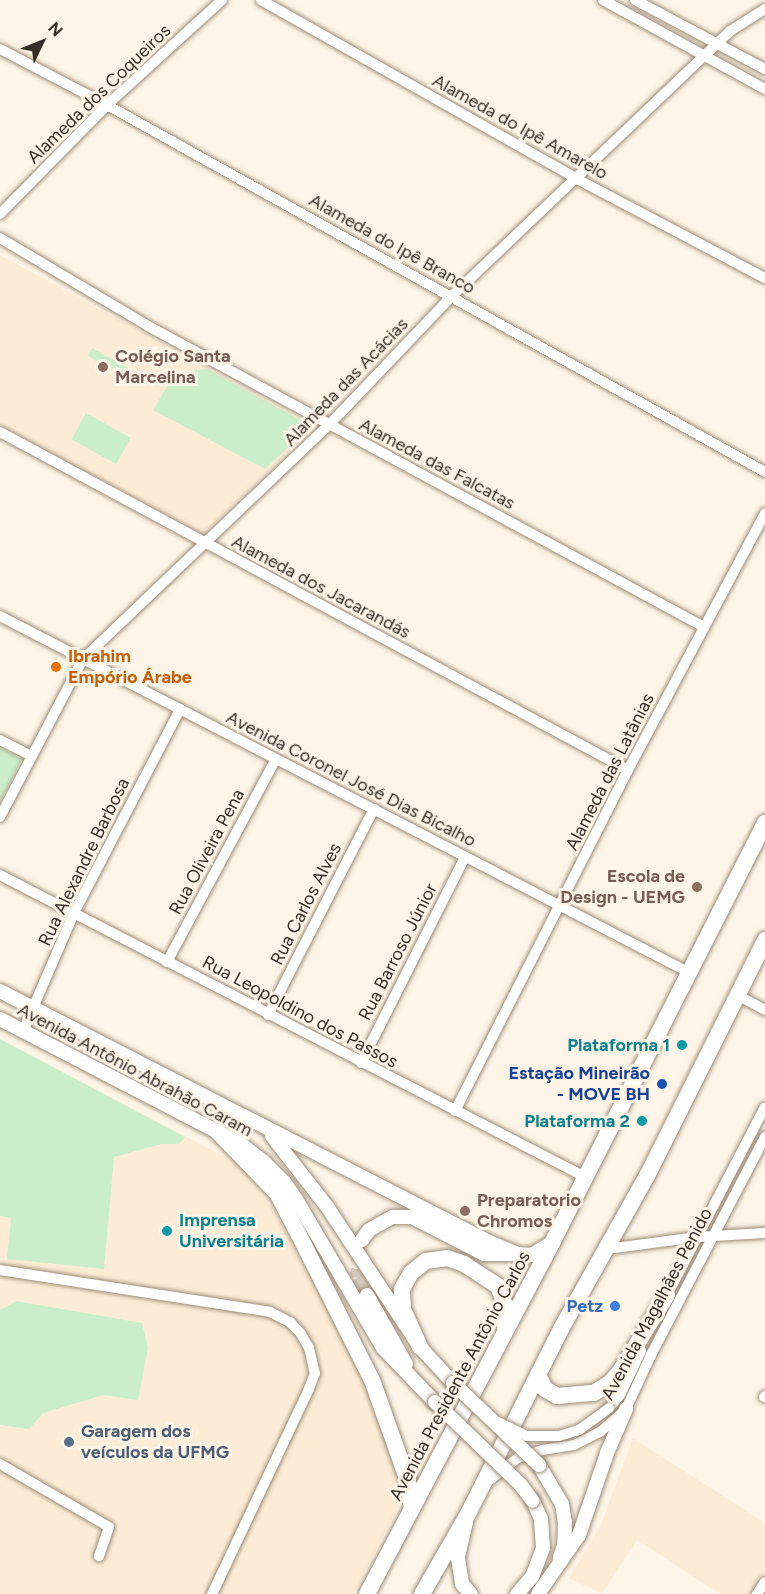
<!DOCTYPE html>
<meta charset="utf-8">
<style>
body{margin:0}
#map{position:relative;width:765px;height:1594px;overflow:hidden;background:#fef4e7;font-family:Figtree,sans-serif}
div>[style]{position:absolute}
.built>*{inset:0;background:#fdecd5}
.green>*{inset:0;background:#cbeeca;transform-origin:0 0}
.major-tunnel>*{height:14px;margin-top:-7px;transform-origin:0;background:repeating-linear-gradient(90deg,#d6ccc0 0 14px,transparent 0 21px)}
.roads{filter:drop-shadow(0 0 2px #9b8b77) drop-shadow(0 0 2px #9b8b77)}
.minor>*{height:10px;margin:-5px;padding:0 5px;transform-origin:5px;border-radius:5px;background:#fff}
.major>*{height:14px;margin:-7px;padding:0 7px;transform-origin:7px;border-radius:7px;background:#fff}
.highway>*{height:16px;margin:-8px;padding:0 8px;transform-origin:8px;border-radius:8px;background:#fff}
.bridges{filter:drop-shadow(0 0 2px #9b8b77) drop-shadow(0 0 2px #9b8b77)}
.minor-bridge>*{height:10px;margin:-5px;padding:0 5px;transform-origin:5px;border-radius:5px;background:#fff}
.major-bridge>*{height:14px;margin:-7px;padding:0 7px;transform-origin:7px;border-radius:7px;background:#fff}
.dots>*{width:16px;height:16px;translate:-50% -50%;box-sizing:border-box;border:3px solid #fef4e7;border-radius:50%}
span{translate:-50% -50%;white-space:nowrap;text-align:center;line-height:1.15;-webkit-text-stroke:6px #fef4e7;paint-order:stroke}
.street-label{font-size:18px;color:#342e25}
.education-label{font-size:18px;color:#785e54;font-weight:700}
.left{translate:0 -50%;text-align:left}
.right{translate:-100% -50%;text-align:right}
.food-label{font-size:18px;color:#c56008;font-weight:700}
.culture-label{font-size:18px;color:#0d838f;font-weight:700}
.transit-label{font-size:18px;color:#164399;font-weight:700}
.shop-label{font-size:18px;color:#366cbe;font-weight:700}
.service-label{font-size:18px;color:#4e5e75;font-weight:700}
.north{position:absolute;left:12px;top:12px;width:60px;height:60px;-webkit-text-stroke:4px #fef4e7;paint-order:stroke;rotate:47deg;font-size:16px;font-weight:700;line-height:24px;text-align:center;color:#342e25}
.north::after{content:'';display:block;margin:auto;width:21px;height:27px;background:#342e25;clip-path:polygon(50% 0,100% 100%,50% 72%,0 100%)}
</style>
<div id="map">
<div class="built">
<div style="clip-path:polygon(0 255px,315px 426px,203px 534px,0 425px)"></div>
<div style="clip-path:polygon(0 1039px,240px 1165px,277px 1215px,355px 1361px,395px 1452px,407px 1489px,353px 1594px,0 1594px)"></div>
<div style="clip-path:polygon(633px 1438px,765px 1523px,765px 1577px,754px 1594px,720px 1594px,637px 1540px,602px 1594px,569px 1578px,600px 1527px)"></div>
</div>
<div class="green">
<div style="left:92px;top:348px;width:43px;height:9px;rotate:29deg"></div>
<div style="clip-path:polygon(206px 369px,207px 369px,311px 426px,265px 469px,153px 410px,175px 373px)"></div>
<div style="left:86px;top:413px;width:51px;height:30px;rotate:29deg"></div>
<div style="clip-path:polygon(0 748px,22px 759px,0 802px)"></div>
<div style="clip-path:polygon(0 1039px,185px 1137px,179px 1144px,162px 1144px,114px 1157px,104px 1269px,7px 1259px,11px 1218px,0 1216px)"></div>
<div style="clip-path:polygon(16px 1301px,142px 1323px,148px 1347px,138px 1400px,103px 1395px,43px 1413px,29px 1429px,0 1425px,0 1310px)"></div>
</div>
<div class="major-tunnel">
<div style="left:360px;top:1248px;width:30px;rotate:96deg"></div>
<div style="left:357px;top:1278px;width:20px;rotate:60deg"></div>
</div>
<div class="roads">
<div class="minor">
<div style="left:261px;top:0;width:363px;rotate:29.5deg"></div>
<div style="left:577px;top:179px;width:212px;rotate:27.8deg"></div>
<div style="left:603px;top:0;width:185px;rotate:28.8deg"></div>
<div style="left:635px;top:0;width:147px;rotate:28deg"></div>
<div style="left:0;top:49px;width:121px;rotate:27.6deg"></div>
<div style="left:107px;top:105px;width:753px;rotate:29.15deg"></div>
<div style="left:0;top:214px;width:153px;rotate:-45.5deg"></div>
<div style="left:107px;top:105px;width:156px;rotate:-42.4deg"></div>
<div style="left:0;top:238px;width:172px;rotate:30.7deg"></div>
<div style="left:148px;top:326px;width:632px;rotate:28.43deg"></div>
<div style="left:0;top:432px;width:713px;rotate:28.29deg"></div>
<div style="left:0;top:616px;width:775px;rotate:27.36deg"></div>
<div style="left:0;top:740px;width:35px;rotate:27deg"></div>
<div style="left:0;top:817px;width:178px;rotate:-62.3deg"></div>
<div style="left:83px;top:659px;width:341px;rotate:-43.6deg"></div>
<div style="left:330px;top:424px;width:177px;rotate:-46.4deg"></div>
<div style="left:452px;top:296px;width:384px;rotate:-43.6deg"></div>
<div style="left:730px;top:31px;width:41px;rotate:-32.2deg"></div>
<div style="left:0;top:875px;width:658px;rotate:27.3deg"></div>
<div style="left:167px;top:962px;width:230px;rotate:-61.8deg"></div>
<div style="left:737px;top:995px;width:32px;rotate:28deg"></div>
<div style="left:268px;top:1015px;width:232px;rotate:-62.8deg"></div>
<div style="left:23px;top:1031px;width:129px;rotate:-66.6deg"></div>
<div style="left:74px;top:913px;width:230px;rotate:-62.5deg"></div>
<div style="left:361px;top:1063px;width:231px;rotate:-63.2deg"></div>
<div style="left:455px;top:1111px;width:382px;rotate:-63.1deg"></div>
<div style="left:628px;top:770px;width:291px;rotate:-61.9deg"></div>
<div style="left:607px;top:1249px;width:91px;rotate:-7.6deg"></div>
<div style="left:697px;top:1237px;width:68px;rotate:-3.4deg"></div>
<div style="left:0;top:1270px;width:273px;rotate:8.8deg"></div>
<div style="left:270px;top:1312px;width:22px;rotate:27deg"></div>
<div style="left:290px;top:1322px;width:16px;rotate:47deg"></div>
<div style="left:301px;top:1334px;width:16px;rotate:60deg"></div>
<div style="left:309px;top:1348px;width:26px;rotate:77deg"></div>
<div style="left:315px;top:1373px;width:17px;rotate:111deg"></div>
<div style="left:309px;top:1389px;width:227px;rotate:115.3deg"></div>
<div style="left:665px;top:1299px;width:216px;rotate:-62.5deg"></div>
<div style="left:764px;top:1397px;width:1px;rotate:-45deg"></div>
<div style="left:609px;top:1408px;width:17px;rotate:-50deg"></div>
<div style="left:620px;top:1395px;width:49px;rotate:-64.5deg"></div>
<div style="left:0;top:1464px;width:126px;rotate:30deg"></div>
<div style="left:109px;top:1527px;width:31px;rotate:109deg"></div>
<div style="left:487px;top:1482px;width:39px;rotate:-38deg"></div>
<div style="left:518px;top:1458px;width:25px;rotate:-18deg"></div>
<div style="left:542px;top:1450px;width:32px;rotate:-9deg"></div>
<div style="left:574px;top:1445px;width:29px;rotate:-27deg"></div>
<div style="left:600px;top:1432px;width:35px;rotate:-41deg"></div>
<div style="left:626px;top:1409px;width:60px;rotate:-65.2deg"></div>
<div style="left:651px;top:1355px;width:246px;rotate:-62.4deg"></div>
<div style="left:757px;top:1594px;width:14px;rotate:-56deg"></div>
</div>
<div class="major">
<div style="left:0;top:991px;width:547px;rotate:27.17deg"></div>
<div style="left:487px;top:1241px;width:34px;rotate:23deg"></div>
<div style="left:518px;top:1254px;width:13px;rotate:4deg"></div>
<div style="left:531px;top:1255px;width:24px;rotate:-30deg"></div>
<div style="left:0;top:1019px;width:271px;rotate:27.4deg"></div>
<div style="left:241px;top:1144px;width:28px;rotate:38deg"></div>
<div style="left:263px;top:1161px;width:30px;rotate:45deg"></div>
<div style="left:284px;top:1182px;width:21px;rotate:55deg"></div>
<div style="left:296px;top:1199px;width:173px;rotate:59.7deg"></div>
<div style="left:383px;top:1348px;width:75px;rotate:46.1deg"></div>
<div style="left:272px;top:1136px;width:91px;rotate:52.1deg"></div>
<div style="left:328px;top:1208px;width:167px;rotate:56.5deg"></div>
<div style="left:420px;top:1347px;width:49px;rotate:47.5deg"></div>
<div style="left:362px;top:1240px;width:12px;rotate:-55deg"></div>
<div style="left:369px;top:1230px;width:26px;rotate:-29deg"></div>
<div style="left:392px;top:1217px;width:20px"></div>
<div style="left:412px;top:1217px;width:81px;rotate:27.2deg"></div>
<div style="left:484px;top:1254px;width:29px"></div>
<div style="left:367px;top:1295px;width:79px;rotate:60.5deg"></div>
<div style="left:539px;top:1465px;width:45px;rotate:59.5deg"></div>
<div style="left:562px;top:1504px;width:18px;rotate:81deg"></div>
<div style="left:565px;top:1522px;width:24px;rotate:92deg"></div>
<div style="left:564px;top:1546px;width:12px;rotate:110deg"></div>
<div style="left:466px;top:1522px;width:37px;rotate:103deg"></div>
<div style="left:458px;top:1558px;width:26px;rotate:81deg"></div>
<div style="left:462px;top:1584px;width:13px;rotate:48deg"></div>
<div style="left:517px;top:1594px;width:23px;rotate:-49deg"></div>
<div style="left:532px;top:1577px;width:31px;rotate:-69deg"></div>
<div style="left:543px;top:1548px;width:29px;rotate:-94deg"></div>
<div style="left:541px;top:1519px;width:20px;rotate:-114deg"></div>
<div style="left:538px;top:1594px;width:72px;rotate:-55.2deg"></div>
<div style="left:579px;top:1535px;width:87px;rotate:-71.1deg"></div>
<div style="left:607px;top:1453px;width:48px;rotate:-66.6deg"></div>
</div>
<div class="highway">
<div style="left:218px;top:1132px;width:85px;rotate:46deg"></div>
<div style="left:277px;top:1193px;width:47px;rotate:62.4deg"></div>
<div style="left:299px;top:1235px;width:162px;rotate:63.3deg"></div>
<div style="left:372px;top:1380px;width:107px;rotate:70.4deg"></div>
<div style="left:408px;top:1481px;width:28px;rotate:82deg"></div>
<div style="left:420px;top:1347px;width:42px;rotate:-114.1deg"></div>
<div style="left:403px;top:1309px;width:20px;rotate:-93deg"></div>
<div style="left:402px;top:1289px;width:18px;rotate:-61deg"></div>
<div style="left:411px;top:1273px;width:19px;rotate:-39deg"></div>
<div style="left:426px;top:1261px;width:21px;rotate:-8deg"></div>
<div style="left:447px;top:1258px;width:18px;rotate:19deg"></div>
<div style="left:464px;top:1264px;width:40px;rotate:32.9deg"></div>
<div style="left:498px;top:1286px;width:22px;rotate:69deg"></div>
<div style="left:506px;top:1307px;width:19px;rotate:93deg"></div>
<div style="left:538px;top:1375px;width:16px;rotate:63deg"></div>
<div style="left:545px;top:1389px;width:14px;rotate:30deg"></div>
<div style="left:557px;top:1396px;width:37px;rotate:-5deg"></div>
<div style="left:594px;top:1393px;width:20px;rotate:-33deg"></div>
<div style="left:611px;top:1382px;width:16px;rotate:-50deg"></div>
<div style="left:621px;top:1370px;width:88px;rotate:-58.5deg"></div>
<div style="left:367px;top:1594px;width:397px;rotate:-62.2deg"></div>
<div style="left:552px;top:1243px;width:471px;rotate:-63.1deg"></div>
<div style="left:422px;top:1594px;width:92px;rotate:-60.1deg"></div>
<div style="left:468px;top:1514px;width:207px;rotate:-63.3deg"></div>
<div style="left:561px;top:1329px;width:176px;rotate:-60.7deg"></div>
<div style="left:647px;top:1176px;width:264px;rotate:-63.4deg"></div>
</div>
</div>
<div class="bridges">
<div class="minor-bridge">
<div style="left:498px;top:1422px;width:32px;rotate:26deg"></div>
<div style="left:527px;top:1436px;width:32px"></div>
<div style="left:559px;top:1436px;width:21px;rotate:-17deg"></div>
<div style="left:579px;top:1430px;width:37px;rotate:-36deg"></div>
</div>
<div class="major-bridge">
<div style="left:453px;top:1383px;width:119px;rotate:43.6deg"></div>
<div style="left:435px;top:1402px;width:118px;rotate:44deg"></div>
<div style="left:520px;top:1484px;width:21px;rotate:53deg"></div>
</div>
</div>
<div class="dots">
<div style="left:103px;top:367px;background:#8d6e63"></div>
<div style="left:56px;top:667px;background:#e8710a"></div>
<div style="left:697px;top:887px;background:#8d6e63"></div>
<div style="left:682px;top:1045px;background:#0f9aa8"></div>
<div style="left:662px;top:1084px;background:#1a4fb4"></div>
<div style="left:642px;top:1121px;background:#0f9aa8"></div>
<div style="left:465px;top:1211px;background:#8d6e63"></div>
<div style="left:167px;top:1231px;background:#0f9aa8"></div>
<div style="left:615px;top:1306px;background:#3f7fe0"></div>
<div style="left:69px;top:1442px;background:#5c6f8a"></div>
</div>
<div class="street-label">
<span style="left:99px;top:94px;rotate:-44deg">Alameda dos Coqueiros</span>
<span style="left:520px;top:127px;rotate:29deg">Alameda do Ipê Amarelo</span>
<span style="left:392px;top:244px;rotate:29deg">Alameda do Ipê Branco</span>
<span style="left:346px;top:382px;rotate:-46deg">Alameda das Acácias</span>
<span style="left:437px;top:464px;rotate:28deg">Alameda das Falcatas</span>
<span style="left:321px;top:587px;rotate:28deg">Alameda dos Jacarandás</span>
<span style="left:610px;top:772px;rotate:-63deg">Alameda das Latânias</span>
<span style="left:351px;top:779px;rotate:27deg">Avenida Coronel José Dias Bicalho</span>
<span style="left:207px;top:852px;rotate:-62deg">Rua Oliveira Pena</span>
<span style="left:84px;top:862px;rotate:-64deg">Rua Alexandre Barbosa</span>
<span style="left:306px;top:904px;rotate:-63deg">Rua Carlos Alves</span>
<span style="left:398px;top:952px;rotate:-63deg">Rua Barroso Júnior</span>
<span style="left:300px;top:1012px;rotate:28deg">Rua Leopoldino dos Passos</span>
<span style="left:135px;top:1070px;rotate:28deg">Avenida Antônio Abrahão Caram</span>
<span style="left:657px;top:1304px;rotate:-62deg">Avenida Magalhães Penido</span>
<span style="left:460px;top:1376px;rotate:-62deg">Avenida Presidente Antônio Carlos</span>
</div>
<div class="education-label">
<span class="left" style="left:115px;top:367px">Colégio Santa<br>Marcelina</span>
<span class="right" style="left:685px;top:887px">Escola de<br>Design - UEMG</span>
<span class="left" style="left:477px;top:1211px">Preparatorio<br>Chromos</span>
</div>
<div class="food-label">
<span class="left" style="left:68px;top:667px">Ibrahim<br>Empório Árabe</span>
</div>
<div class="culture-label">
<span class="right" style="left:670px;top:1045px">Plataforma 1</span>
<span class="right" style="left:630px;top:1121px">Plataforma 2</span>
<span class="left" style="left:179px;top:1231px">Imprensa<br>Universitária</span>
</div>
<div class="transit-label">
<span class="right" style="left:650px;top:1084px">Estação Mineirão<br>- MOVE BH</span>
</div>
<div class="shop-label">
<span class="right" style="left:603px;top:1306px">Petz</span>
</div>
<div class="service-label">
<span class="left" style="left:81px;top:1442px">Garagem dos<br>veículos da UFMG</span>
</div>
<div class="north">N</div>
</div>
